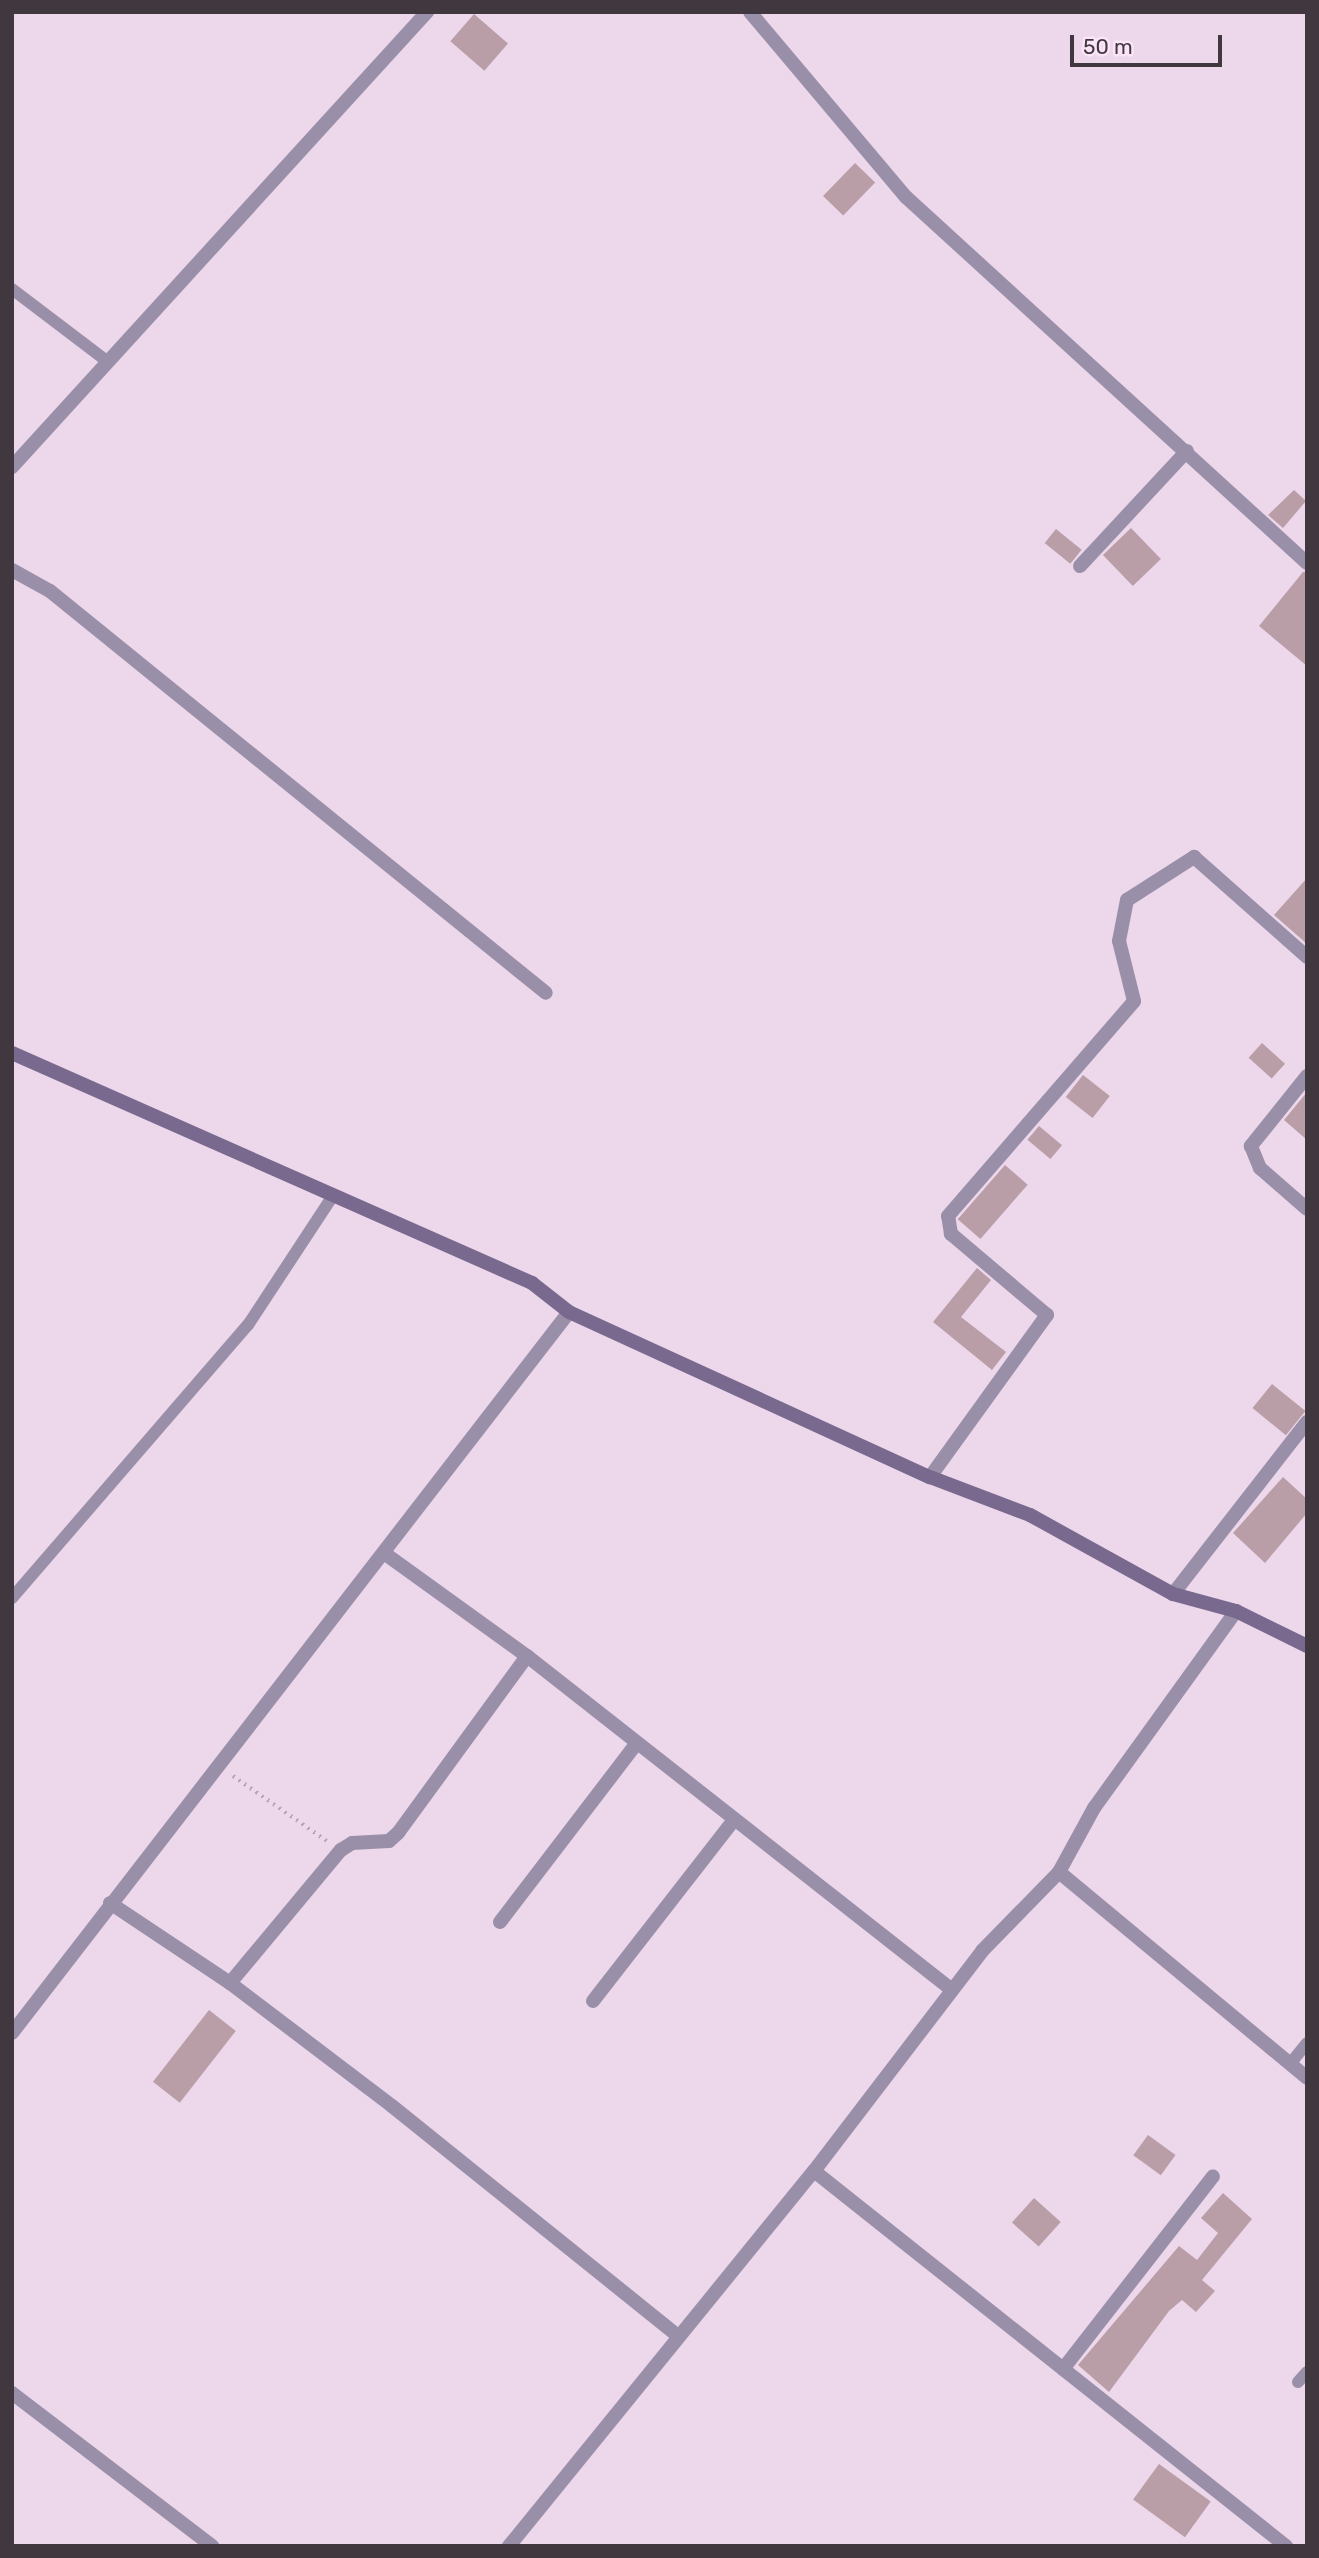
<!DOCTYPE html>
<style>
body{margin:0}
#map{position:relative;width:1319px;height:2558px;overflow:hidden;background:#edd7eb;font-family:Rubik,sans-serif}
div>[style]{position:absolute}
.building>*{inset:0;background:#ba9ea7;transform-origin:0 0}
.path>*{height:3.5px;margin-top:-1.75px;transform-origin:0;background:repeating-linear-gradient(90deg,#b8a6b6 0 2px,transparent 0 7px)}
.lane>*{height:12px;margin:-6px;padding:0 6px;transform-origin:6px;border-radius:6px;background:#9a8fa9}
.street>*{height:14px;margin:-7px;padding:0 7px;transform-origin:7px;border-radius:7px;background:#9a8fa9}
.secondary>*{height:14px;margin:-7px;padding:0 7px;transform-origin:7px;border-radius:7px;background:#79698e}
span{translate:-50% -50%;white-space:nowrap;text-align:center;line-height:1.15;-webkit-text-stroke:7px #fbe4f8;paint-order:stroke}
.frame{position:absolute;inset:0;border:14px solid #40373f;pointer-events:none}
.scale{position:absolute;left:1070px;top:35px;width:152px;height:32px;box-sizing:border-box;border:4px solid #40373f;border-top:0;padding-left:9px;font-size:21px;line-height:24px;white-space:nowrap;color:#40373f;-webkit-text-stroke:5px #fbe4f8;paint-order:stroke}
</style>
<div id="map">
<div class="building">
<div style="left:474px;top:14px;width:45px;height:36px;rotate:41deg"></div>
<div style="left:855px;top:163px;width:28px;height:46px;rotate:44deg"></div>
<div style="clip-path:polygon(1294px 490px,1306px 501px,1283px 528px,1268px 515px)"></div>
<div style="left:1131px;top:528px;width:43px;height:39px;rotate:46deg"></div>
<div style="left:1056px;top:529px;width:33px;height:18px;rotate:39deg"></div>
<div style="clip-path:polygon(1303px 572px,1307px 572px,1307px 666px,1259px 626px)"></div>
<div style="clip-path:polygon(1307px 878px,1307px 944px,1274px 915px)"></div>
<div style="left:1262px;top:1043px;width:31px;height:20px;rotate:42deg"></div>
<div style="left:1083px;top:1075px;width:34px;height:28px;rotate:38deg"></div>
<div style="clip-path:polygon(1307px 1092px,1307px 1140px,1284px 1120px)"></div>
<div style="left:1039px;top:1126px;width:30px;height:18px;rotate:40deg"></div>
<div style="left:1005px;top:1165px;width:30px;height:72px;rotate:41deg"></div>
<div style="clip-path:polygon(977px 1268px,991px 1280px,961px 1317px,1006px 1352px,992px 1370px,933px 1322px)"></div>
<div style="left:1272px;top:1384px;width:43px;height:31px;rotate:39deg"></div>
<div style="clip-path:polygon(1283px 1477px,1307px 1499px,1307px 1513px,1265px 1563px,1233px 1533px)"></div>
<div style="left:209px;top:2010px;width:34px;height:91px;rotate:38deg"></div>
<div style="left:1148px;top:2135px;width:34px;height:25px;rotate:36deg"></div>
<div style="clip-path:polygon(1223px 2193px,1252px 2219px,1202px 2280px,1215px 2291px,1196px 2312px,1182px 2300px,1169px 2311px,1109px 2392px,1078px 2365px,1179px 2246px,1197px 2260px,1218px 2233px,1201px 2218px)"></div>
<div style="left:1034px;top:2198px;width:36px;height:33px;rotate:42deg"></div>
<div style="left:1159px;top:2464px;width:64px;height:44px;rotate:36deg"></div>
</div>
<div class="path">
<div style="left:233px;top:1776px;width:114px;rotate:34.7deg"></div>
</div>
<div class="lane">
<div style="left:12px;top:289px;width:119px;rotate:37.2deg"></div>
<div style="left:12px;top:1598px;width:361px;rotate:-49.2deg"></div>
<div style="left:248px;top:1325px;width:153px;rotate:-56.7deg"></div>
<div style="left:1290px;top:2064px;width:27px;rotate:-51deg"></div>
<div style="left:1298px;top:2382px;width:13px;rotate:-48deg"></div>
</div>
<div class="street">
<div style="left:750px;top:12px;width:242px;rotate:49.9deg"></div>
<div style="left:906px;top:197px;width:543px;rotate:42.39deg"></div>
<div style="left:12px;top:467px;width:616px;rotate:-47.63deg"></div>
<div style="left:1080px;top:566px;width:157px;rotate:-47.1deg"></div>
<div style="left:12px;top:570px;width:43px;rotate:28.9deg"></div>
<div style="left:50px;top:591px;width:638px;rotate:39.02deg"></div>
<div style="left:1307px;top:1076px;width:90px;rotate:128.7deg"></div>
<div style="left:1251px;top:1146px;width:24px;rotate:68deg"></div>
<div style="left:1260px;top:1168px;width:62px;rotate:41.1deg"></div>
<div style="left:930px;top:1477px;width:200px;rotate:-54.2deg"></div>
<div style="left:1047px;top:1315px;width:126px;rotate:-139.8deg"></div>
<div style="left:951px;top:1234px;width:18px;rotate:-99deg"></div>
<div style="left:948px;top:1216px;width:284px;rotate:-49.1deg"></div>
<div style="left:1134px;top:1001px;width:62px;rotate:-104deg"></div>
<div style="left:1119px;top:941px;width:42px;rotate:-79deg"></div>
<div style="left:1127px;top:900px;width:80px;rotate:-32.7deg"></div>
<div style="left:1194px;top:857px;width:151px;rotate:41.5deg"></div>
<div style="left:384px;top:1553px;width:176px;rotate:35.8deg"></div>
<div style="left:527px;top:1656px;width:539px;rotate:38.15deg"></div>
<div style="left:1173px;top:1594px;width:218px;rotate:-52.1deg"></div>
<div style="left:1059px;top:1872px;width:322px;rotate:39.7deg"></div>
<div style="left:110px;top:1903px;width:144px;rotate:33.7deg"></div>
<div style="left:230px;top:1983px;width:203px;rotate:37.2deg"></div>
<div style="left:392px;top:2106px;width:366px;rotate:38.8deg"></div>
<div style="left:500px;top:1922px;width:225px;rotate:-52.6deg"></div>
<div style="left:230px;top:1983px;width:173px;rotate:-50.2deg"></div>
<div style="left:341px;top:1850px;width:13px;rotate:-32deg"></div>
<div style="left:352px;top:1843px;width:37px;rotate:-3deg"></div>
<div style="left:389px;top:1841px;width:12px;rotate:-42deg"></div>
<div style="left:398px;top:1833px;width:219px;rotate:-53.9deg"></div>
<div style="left:593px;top:2001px;width:229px;rotate:-52.1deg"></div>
<div style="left:12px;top:2033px;width:911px;rotate:-52.31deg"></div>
<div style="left:814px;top:2171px;width:603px;rotate:38.47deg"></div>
<div style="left:1063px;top:2369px;width:244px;rotate:-52.1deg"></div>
<div style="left:12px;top:2393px;width:252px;rotate:37.4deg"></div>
<div style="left:509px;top:2546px;width:483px;rotate:-50.9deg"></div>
<div style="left:814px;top:2171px;width:277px;rotate:-52.6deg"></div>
<div style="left:982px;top:1951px;width:110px;rotate:-45.7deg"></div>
<div style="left:1059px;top:1872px;width:73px;rotate:-61.3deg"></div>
<div style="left:1094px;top:1808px;width:243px;rotate:-54.2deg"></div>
</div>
<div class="secondary">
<div style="left:12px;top:1053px;width:569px;rotate:23.86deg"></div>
<div style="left:532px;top:1283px;width:47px;rotate:38.1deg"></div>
<div style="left:569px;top:1312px;width:397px;rotate:24.6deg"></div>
<div style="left:930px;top:1477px;width:107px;rotate:20.8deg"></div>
<div style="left:1030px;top:1515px;width:163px;rotate:28.9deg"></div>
<div style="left:1173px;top:1594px;width:65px;rotate:15.1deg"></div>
<div style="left:1236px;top:1611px;width:79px;rotate:26.2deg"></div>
</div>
<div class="frame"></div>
<div class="scale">50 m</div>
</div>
